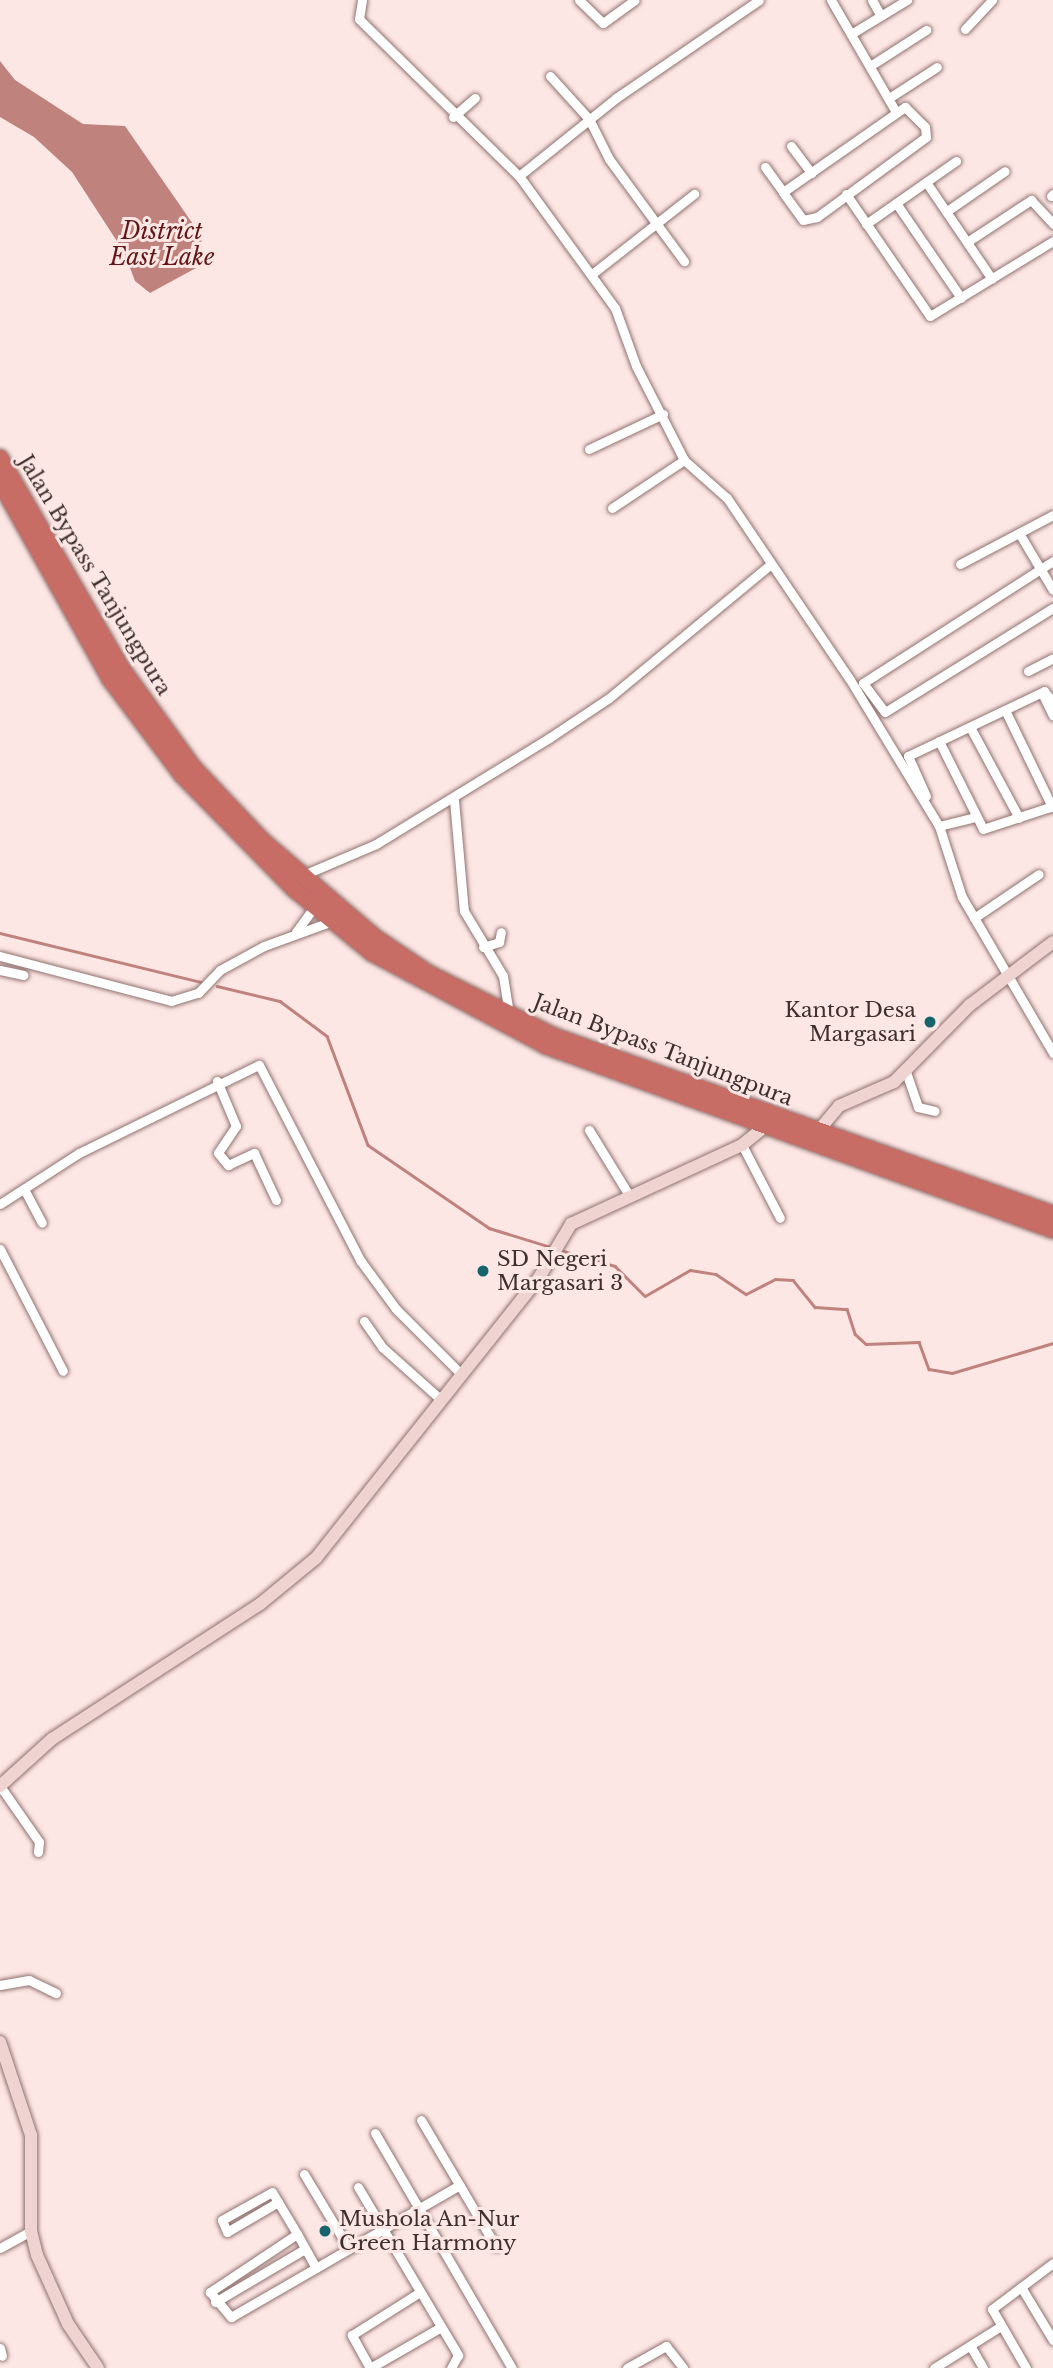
<!DOCTYPE html>
<style>
body{margin:0}
#map{position:relative;width:1053px;height:2368px;overflow:hidden;background:#fde7e5;font-family:"Libre Baskerville",serif}
div>[style]{position:absolute}
.water>*{inset:0;background:#c0827c}
.stream>*{height:2.5px;margin:-1.25px;padding:0 1.25px;transform-origin:1.25px;border-radius:1.25px;background:#c0827c}
.roads{filter:drop-shadow(0 0 2px #91726f) drop-shadow(0 0 2px #91726f)}
.street>*{height:9px;margin:-4.5px;padding:0 4.5px;transform-origin:4.5px;border-radius:4.5px;background:#fff}
.secondary>*{height:12px;margin:-6px;padding:0 6px;transform-origin:6px;border-radius:6px;background:#eed3d1}
.highway>*{height:16px;margin:-8px;padding:0 8px;transform-origin:8px;border-radius:8px;background:#c76d65}
.dots>*{width:19px;height:19px;translate:-50% -50%;box-sizing:border-box;border:4px solid #fde7e5;border-radius:50%}
span{translate:-50% -50%;white-space:nowrap;text-align:center;line-height:1.15;-webkit-text-stroke:6px #fde7e5;paint-order:stroke}
.street-label{font-size:21px;color:#3d302e}
.poi-label{font-size:21px;color:#3d302e}
.right{translate:-100% -50%;text-align:right}
.left{translate:0 -50%;text-align:left}
.water-label{font-size:23px;color:#621716;font-style:italic}
</style>
<div id="map">
<div class="water">
<div style="clip-path:polygon(0 61px,15px 80px,83px 124px,125px 126px,202px 237px,196px 268px,150px 293px,135px 281px,124px 252px,72px 172px,34px 137px,0 117px)"></div>
</div>
<div class="stream">
<div style="left:0;top:933px;width:207px;rotate:13.7deg"></div>
<div style="left:217px;top:986px;width:65px;rotate:13.4deg"></div>
<div style="left:280px;top:1001px;width:59px;rotate:36.7deg"></div>
<div style="left:327px;top:1036px;width:116px;rotate:69.4deg"></div>
<div style="left:368px;top:1145px;width:147px;rotate:34.4deg"></div>
<div style="left:489px;top:1228px;width:68px;rotate:17.1deg"></div>
<div style="left:560px;top:1250px;width:57px;rotate:16.2deg"></div>
<div style="left:615px;top:1266px;width:42px;rotate:45deg"></div>
<div style="left:645px;top:1296px;width:52px;rotate:-30deg"></div>
<div style="left:690px;top:1270px;width:26px;rotate:9deg"></div>
<div style="left:716px;top:1274px;width:36px;rotate:34deg"></div>
<div style="left:746px;top:1294px;width:33px;rotate:-27deg"></div>
<div style="left:775px;top:1279px;width:18px;rotate:3deg"></div>
<div style="left:793px;top:1280px;width:35px;rotate:51deg"></div>
<div style="left:815px;top:1307px;width:32px;rotate:4deg"></div>
<div style="left:847px;top:1309px;width:26px;rotate:72deg"></div>
<div style="left:855px;top:1334px;width:15px;rotate:42deg"></div>
<div style="left:866px;top:1344px;width:53px;rotate:-2.2deg"></div>
<div style="left:919px;top:1342px;width:29px;rotate:70deg"></div>
<div style="left:929px;top:1369px;width:23px;rotate:10deg"></div>
<div style="left:952px;top:1373px;width:105px;rotate:-16.5deg"></div>
</div>
<div class="roads">
<div class="street">
<div style="left:362px;top:0;width:19px;rotate:99deg"></div>
<div style="left:359px;top:19px;width:224px;rotate:44.5deg"></div>
<div style="left:519px;top:176px;width:163px;rotate:54deg"></div>
<div style="left:615px;top:308px;width:62px;rotate:70.1deg"></div>
<div style="left:636px;top:366px;width:106px;rotate:62.9deg"></div>
<div style="left:684px;top:460px;width:57px;rotate:41.5deg"></div>
<div style="left:727px;top:498px;width:217px;rotate:55.9deg"></div>
<div style="left:849px;top:678px;width:173px;rotate:58.7deg"></div>
<div style="left:939px;top:826px;width:75px;rotate:72.1deg"></div>
<div style="left:962px;top:897px;width:181px;rotate:59.7deg"></div>
<div style="left:579px;top:0;width:33px;rotate:44deg"></div>
<div style="left:603px;top:23px;width:39px;rotate:-36deg"></div>
<div style="left:831px;top:0;width:129px;rotate:59.9deg"></div>
<div style="left:872px;top:0;width:18px;rotate:61deg"></div>
<div style="left:965px;top:29px;width:40px;rotate:-47deg"></div>
<div style="left:851px;top:34px;width:66px;rotate:-31.3deg"></div>
<div style="left:870px;top:66px;width:67px;rotate:-32.7deg"></div>
<div style="left:550px;top:76px;width:58px;rotate:47.8deg"></div>
<div style="left:589px;top:119px;width:45px;rotate:63.4deg"></div>
<div style="left:609px;top:159px;width:127px;rotate:53.7deg"></div>
<div style="left:889px;top:98px;width:57px;rotate:-32.9deg"></div>
<div style="left:905px;top:107px;width:28px;rotate:45deg"></div>
<div style="left:925px;top:127px;width:10px;rotate:84deg"></div>
<div style="left:926px;top:137px;width:135px;rotate:143.7deg"></div>
<div style="left:817px;top:217px;width:14px;rotate:168deg"></div>
<div style="left:803px;top:220px;width:34px;rotate:-126deg"></div>
<div style="left:783px;top:192px;width:149px;rotate:-34.9deg"></div>
<div style="left:453px;top:117px;width:29px;rotate:-41deg"></div>
<div style="left:791px;top:146px;width:34px;rotate:53deg"></div>
<div style="left:765px;top:167px;width:31px;rotate:54deg"></div>
<div style="left:519px;top:176px;width:124px;rotate:-38.8deg"></div>
<div style="left:616px;top:98px;width:173px;rotate:-34.4deg"></div>
<div style="left:926px;top:182px;width:117px;rotate:55.8deg"></div>
<div style="left:846px;top:194px;width:148px;rotate:55.5deg"></div>
<div style="left:930px;top:316px;width:144px;rotate:-31.4deg"></div>
<div style="left:1051px;top:196px;width:3px;rotate:-45deg"></div>
<div style="left:896px;top:203px;width:115px;rotate:55.6deg"></div>
<div style="left:947px;top:211px;width:70px;rotate:-34.6deg"></div>
<div style="left:866px;top:224px;width:110px;rotate:-35deg"></div>
<div style="left:967px;top:242px;width:77px;rotate:-33.3deg"></div>
<div style="left:1031px;top:200px;width:33px;rotate:47deg"></div>
<div style="left:592px;top:274px;width:130px;rotate:-38.1deg"></div>
<div style="left:589px;top:449px;width:82px;rotate:-25.3deg"></div>
<div style="left:612px;top:508px;width:87px;rotate:-33.7deg"></div>
<div style="left:1019px;top:533px;width:66px;rotate:59.2deg"></div>
<div style="left:1053px;top:561px;width:226px;rotate:147.3deg"></div>
<div style="left:863px;top:683px;width:36px;rotate:53deg"></div>
<div style="left:885px;top:712px;width:198px;rotate:-31.8deg"></div>
<div style="left:960px;top:564px;width:105px;rotate:-27.8deg"></div>
<div style="left:1028px;top:671px;width:28px;rotate:-27deg"></div>
<div style="left:1042px;top:693px;width:25px;rotate:64deg"></div>
<div style="left:1005px;top:710px;width:108px;rotate:64.1deg"></div>
<div style="left:970px;top:727px;width:103px;rotate:61.7deg"></div>
<div style="left:939px;top:741px;width:98px;rotate:63.4deg"></div>
<div style="left:983px;top:829px;width:74px;rotate:-18.2deg"></div>
<div style="left:926px;top:796px;width:44px;rotate:-114.2deg"></div>
<div style="left:908px;top:756px;width:151px;rotate:-25.5deg"></div>
<div style="left:1044px;top:691px;width:14px;rotate:51deg"></div>
<div style="left:454px;top:800px;width:111px;rotate:84.9deg"></div>
<div style="left:464px;top:911px;width:76px;rotate:59deg"></div>
<div style="left:503px;top:976px;width:37px;rotate:81deg"></div>
<div style="left:939px;top:826px;width:36px;rotate:-14deg"></div>
<div style="left:301px;top:876px;width:82px;rotate:-23.1deg"></div>
<div style="left:376px;top:844px;width:203px;rotate:-31.5deg"></div>
<div style="left:549px;top:738px;width:72px;rotate:-33.7deg"></div>
<div style="left:609px;top:698px;width:210px;rotate:-39.6deg"></div>
<div style="left:974px;top:918px;width:78px;rotate:-34.1deg"></div>
<div style="left:296px;top:932px;width:31px;rotate:-54deg"></div>
<div style="left:483px;top:947px;width:17px;rotate:-17deg"></div>
<div style="left:499px;top:942px;width:10px;rotate:-79deg"></div>
<div style="left:0;top:956px;width:177px;rotate:14.7deg"></div>
<div style="left:171px;top:1001px;width:28px;rotate:-17deg"></div>
<div style="left:198px;top:993px;width:32px;rotate:-46deg"></div>
<div style="left:220px;top:970px;width:50px;rotate:-28.6deg"></div>
<div style="left:264px;top:946px;width:70px;rotate:-20deg"></div>
<div style="left:0;top:970px;width:24px;rotate:12deg"></div>
<div style="left:906px;top:1072px;width:37px;rotate:71deg"></div>
<div style="left:918px;top:1107px;width:17px;rotate:13deg"></div>
<div style="left:217px;top:1081px;width:49px;rotate:67.1deg"></div>
<div style="left:236px;top:1126px;width:32px;rotate:124deg"></div>
<div style="left:218px;top:1153px;width:16px;rotate:50deg"></div>
<div style="left:228px;top:1165px;width:29px;rotate:-25deg"></div>
<div style="left:254px;top:1153px;width:52px;rotate:64.9deg"></div>
<div style="left:589px;top:1130px;width:76px;rotate:58.4deg"></div>
<div style="left:742px;top:1145px;width:82px;rotate:62.5deg"></div>
<div style="left:24px;top:1189px;width:38px;rotate:62deg"></div>
<div style="left:0;top:1204px;width:94px;rotate:-32.8deg"></div>
<div style="left:79px;top:1153px;width:200px;rotate:-26.1deg"></div>
<div style="left:259px;top:1065px;width:220px;rotate:62.6deg"></div>
<div style="left:360px;top:1260px;width:61px;rotate:53.7deg"></div>
<div style="left:396px;top:1309px;width:89px;rotate:45deg"></div>
<div style="left:0;top:1249px;width:137px;rotate:62.7deg"></div>
<div style="left:364px;top:1321px;width:32px;rotate:55deg"></div>
<div style="left:382px;top:1347px;width:76px;rotate:41.8deg"></div>
<div style="left:0;top:1786px;width:68px;rotate:55.1deg"></div>
<div style="left:39px;top:1842px;width:10px;rotate:96deg"></div>
<div style="left:0;top:1985px;width:29px;rotate:-10deg"></div>
<div style="left:29px;top:1980px;width:30px;rotate:26deg"></div>
<div style="left:421px;top:2120px;width:147px;rotate:59.4deg"></div>
<div style="left:375px;top:2133px;width:272px;rotate:59.8deg"></div>
<div style="left:304px;top:2174px;width:87px;rotate:59deg"></div>
<div style="left:358px;top:2187px;width:196px;rotate:59.2deg"></div>
<div style="left:458px;top:2355px;width:15px;rotate:118deg"></div>
<div style="left:278px;top:2202px;width:59px;rotate:149.5deg"></div>
<div style="left:227px;top:2232px;width:13px;rotate:-113deg"></div>
<div style="left:222px;top:2220px;width:57px;rotate:-29.2deg"></div>
<div style="left:272px;top:2192px;width:12px;rotate:59deg"></div>
<div style="left:278px;top:2202px;width:37px;rotate:59deg"></div>
<div style="left:0;top:2248px;width:35px;rotate:-29deg"></div>
<div style="left:316px;top:2268px;width:39px;rotate:-119deg"></div>
<div style="left:297px;top:2234px;width:105px;rotate:146.3deg"></div>
<div style="left:210px;top:2292px;width:33px;rotate:50deg"></div>
<div style="left:231px;top:2317px;width:264px;rotate:-30deg"></div>
<div style="left:1021px;top:2287px;width:62px;rotate:58.9deg"></div>
<div style="left:215px;top:2302px;width:104px;rotate:-30.5deg"></div>
<div style="left:971px;top:2347px;width:24px;rotate:60deg"></div>
<div style="left:0;top:2348px;width:8px;rotate:76deg"></div>
<div style="left:370px;top:2368px;width:38px;rotate:-119deg"></div>
<div style="left:352px;top:2335px;width:80px;rotate:-32.3deg"></div>
<div style="left:370px;top:2368px;width:82px;rotate:-30deg"></div>
<div style="left:627px;top:2368px;width:45px;rotate:-29.4deg"></div>
<div style="left:666px;top:2346px;width:28px;rotate:52deg"></div>
<div style="left:934px;top:2368px;width:79px;rotate:-32.1deg"></div>
<div style="left:1026px;top:2368px;width:68px;rotate:-120deg"></div>
<div style="left:992px;top:2309px;width:76px;rotate:-37deg"></div>
</div>
<div class="secondary">
<div style="left:819px;top:1130px;width:31px;rotate:-50deg"></div>
<div style="left:839px;top:1106px;width:60px;rotate:-23.6deg"></div>
<div style="left:894px;top:1082px;width:108px;rotate:-45.4deg"></div>
<div style="left:970px;top:1005px;width:104px;rotate:-37.2deg"></div>
<div style="left:0;top:1786px;width:70px;rotate:-42.1deg"></div>
<div style="left:52px;top:1739px;width:248px;rotate:-33deg"></div>
<div style="left:260px;top:1604px;width:72px;rotate:-39.4deg"></div>
<div style="left:316px;top:1558px;width:360px;rotate:-51.5deg"></div>
<div style="left:540px;top:1276px;width:61px;rotate:-59.2deg"></div>
<div style="left:571px;top:1224px;width:188px;rotate:-24.8deg"></div>
<div style="left:742px;top:1145px;width:27px;rotate:-39deg"></div>
<div style="left:0;top:2042px;width:98px;rotate:71.6deg"></div>
<div style="left:31px;top:2135px;width:96px;rotate:90deg"></div>
<div style="left:31px;top:2231px;width:25px;rotate:76deg"></div>
<div style="left:37px;top:2255px;width:76px;rotate:65.8deg"></div>
<div style="left:68px;top:2324px;width:53px;rotate:55.7deg"></div>
</div>
<div class="highway">
<div style="left:0;top:458px;width:244px;rotate:60deg"></div>
<div style="left:122px;top:669px;width:121px;rotate:54.1deg"></div>
<div style="left:193px;top:767px;width:102px;rotate:46.6deg"></div>
<div style="left:263px;top:841px;width:149px;rotate:40.6deg"></div>
<div style="left:376px;top:938px;width:63px;rotate:33.9deg"></div>
<div style="left:428px;top:973px;width:141px;rotate:26.6deg"></div>
<div style="left:554px;top:1036px;width:530px;rotate:19.63deg"></div>
<div style="left:0;top:482px;width:226px;rotate:60.8deg"></div>
<div style="left:110px;top:679px;width:120px;rotate:53.1deg"></div>
<div style="left:182px;top:775px;width:161px;rotate:45.5deg"></div>
<div style="left:295px;top:890px;width:99px;rotate:39.3deg"></div>
<div style="left:372px;top:953px;width:197px;rotate:28.1deg"></div>
<div style="left:546px;top:1046px;width:539px;rotate:19.95deg"></div>
</div>
</div>
<div class="dots">
<div style="left:930px;top:1022px;background:#17646d"></div>
<div style="left:483px;top:1271px;background:#17646d"></div>
<div style="left:325px;top:2231px;background:#17646d"></div>
</div>
<div class="street-label">
<span style="left:95px;top:575px;rotate:59deg">Jalan Bypass Tanjungpura</span>
<span style="left:663px;top:1050px;rotate:21deg">Jalan Bypass Tanjungpura</span>
</div>
<div class="poi-label">
<span class="right" style="left:916px;top:1022px">Kantor Desa<br>Margasari</span>
<span class="left" style="left:497px;top:1271px">SD Negeri<br>Margasari 3</span>
<span class="left" style="left:339px;top:2231px">Mushola An-Nur<br>Green Harmony</span>
</div>
<div class="water-label">
<span style="left:162px;top:244px">District<br>East Lake</span>
</div>
</div>
